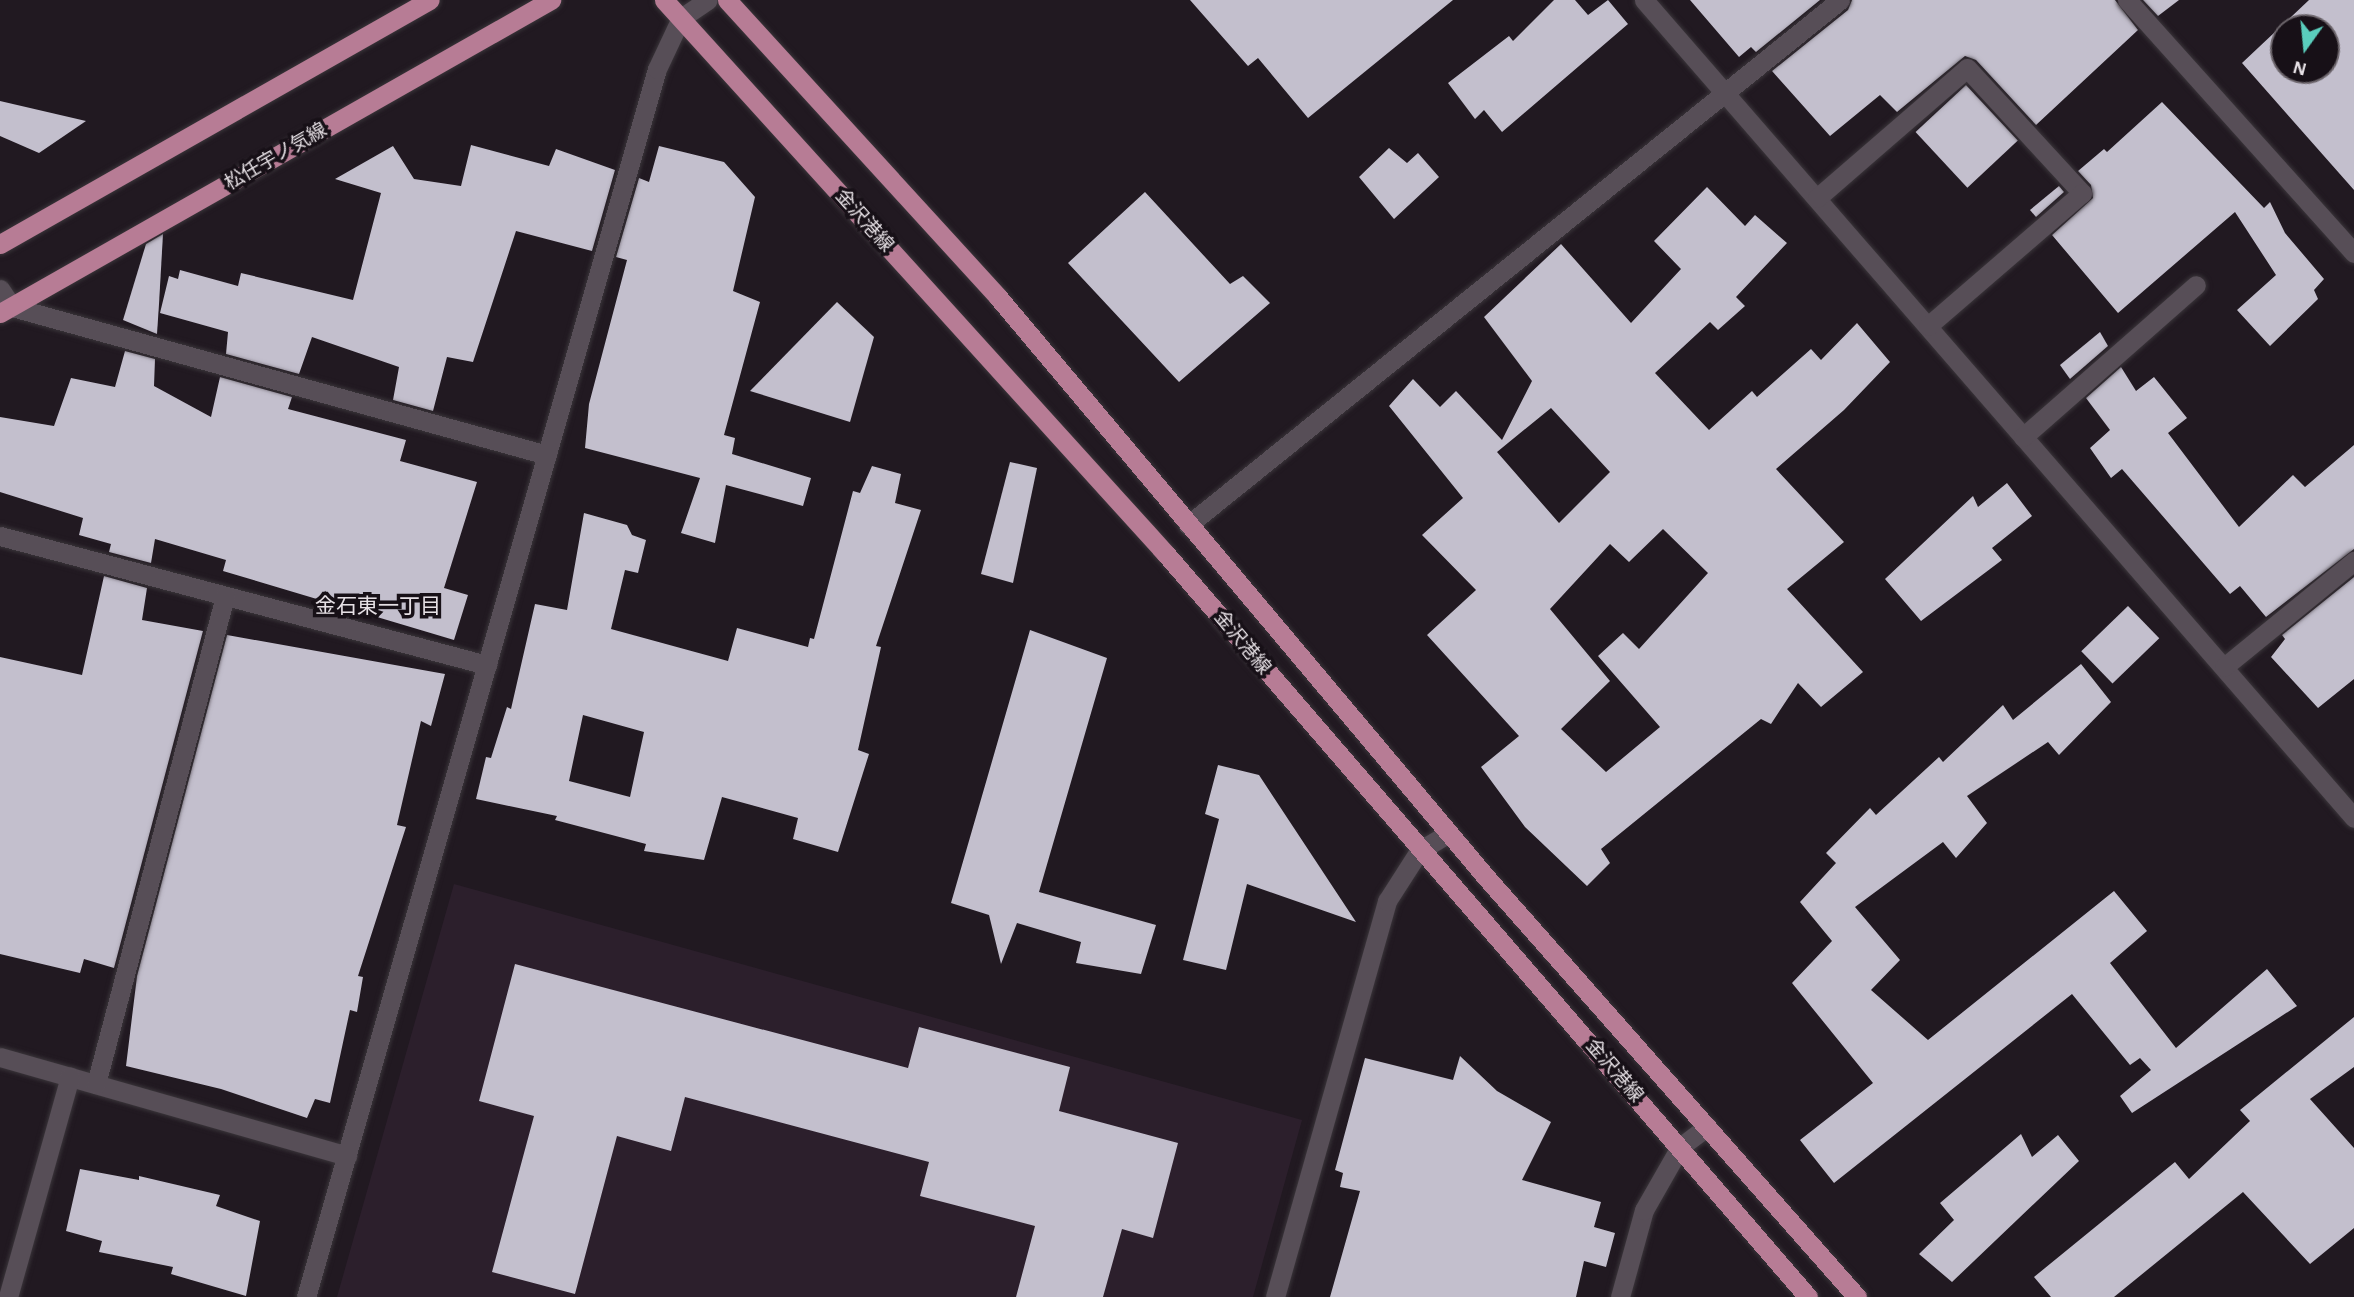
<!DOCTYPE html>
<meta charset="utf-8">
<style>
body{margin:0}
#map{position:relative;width:2354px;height:1297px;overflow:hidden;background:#211921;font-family:"Alegreya Sans","Noto Sans JP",sans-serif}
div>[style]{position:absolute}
.built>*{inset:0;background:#2c1f2c}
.building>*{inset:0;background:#c3bfcd;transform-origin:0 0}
.roads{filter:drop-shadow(0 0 2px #3a353a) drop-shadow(0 0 2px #3a353a)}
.minor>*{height:19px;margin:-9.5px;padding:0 9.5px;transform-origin:9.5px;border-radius:9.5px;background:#574e57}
.tertiary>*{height:19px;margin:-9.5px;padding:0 9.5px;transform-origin:9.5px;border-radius:9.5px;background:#574e57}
.primary>*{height:19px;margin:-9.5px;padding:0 9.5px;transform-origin:9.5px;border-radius:9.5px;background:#b77c95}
span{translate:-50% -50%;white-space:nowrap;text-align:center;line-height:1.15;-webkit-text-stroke:7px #171017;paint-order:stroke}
.street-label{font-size:19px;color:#e6e0e5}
.neighbourhood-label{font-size:21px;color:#e6e0e5}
.north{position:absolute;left:2270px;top:14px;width:70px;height:70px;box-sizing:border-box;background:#171017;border:2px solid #6a6369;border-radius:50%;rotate:195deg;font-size:19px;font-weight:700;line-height:28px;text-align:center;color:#e6e0e5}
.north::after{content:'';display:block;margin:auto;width:24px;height:32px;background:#5acebd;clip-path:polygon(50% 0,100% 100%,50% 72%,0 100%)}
</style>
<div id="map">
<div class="built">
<div style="clip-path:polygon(454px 884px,1302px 1120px,1253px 1297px,337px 1297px)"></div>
</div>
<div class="building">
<div style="clip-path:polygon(1190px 0,1453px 0,1308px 118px,1258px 58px,1248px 66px)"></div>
<div style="clip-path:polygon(1554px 0,1575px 0,1588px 15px,1608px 0,1628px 24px,1502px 132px,1484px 110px,1475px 119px,1448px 83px,1509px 36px,1513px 41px)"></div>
<div style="clip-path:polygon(1690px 0,1820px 0,1756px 52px,1751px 47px,1739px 57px)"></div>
<div style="clip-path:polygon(1852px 0,2115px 0,2138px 30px,2036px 125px,1976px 60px,1965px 56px,1897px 112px,1880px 95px,1830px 136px,1772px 71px,1848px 10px)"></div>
<div style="clip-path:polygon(2143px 0,2179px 0,2158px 16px)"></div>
<div style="clip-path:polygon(evenodd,2309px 0,2354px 0,2354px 190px,2242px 63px,2309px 0,2284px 28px,2326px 28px,2326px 70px,2284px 70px,2284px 28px)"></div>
<div style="left:1966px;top:85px;width:76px;height:69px;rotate:47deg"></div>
<div style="clip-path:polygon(0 101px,86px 121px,39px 153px,0 136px)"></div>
<div style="clip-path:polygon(2162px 102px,2264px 208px,2270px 202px,2285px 233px,2324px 279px,2314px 290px,2318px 299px,2270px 346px,2237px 310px,2276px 275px,2235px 212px,2118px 313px,2052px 235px,2093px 198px,2091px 185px,2078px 171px,2104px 149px,2107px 152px)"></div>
<div style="clip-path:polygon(471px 145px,549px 166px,556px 149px,615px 170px,592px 251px,516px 231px,473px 362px,447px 357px,433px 411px,393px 400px,399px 367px,312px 337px,299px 374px,226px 354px,228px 332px,160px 313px,169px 276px,178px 279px,180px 270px,238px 286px,241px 273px,353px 300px,381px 193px,335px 179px,393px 146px,414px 179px,461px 186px)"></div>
<div style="clip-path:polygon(659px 146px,724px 162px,755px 197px,733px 291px,760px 302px,724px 435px,735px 438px,732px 454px,811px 478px,803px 506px,726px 485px,715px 543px,681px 533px,700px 478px,585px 448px,589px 404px,627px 260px,616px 257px,639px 178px,649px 182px)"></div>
<div style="clip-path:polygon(1389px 148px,1407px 163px,1418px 153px,1439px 177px,1394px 219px,1359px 177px)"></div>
<div style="clip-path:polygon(2059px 186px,2064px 192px,2036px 217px,2030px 210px)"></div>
<div style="clip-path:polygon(evenodd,1707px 187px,1745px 226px,1755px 215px,1787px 243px,1736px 297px,1745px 306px,1718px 330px,1710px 322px,1655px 373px,1709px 430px,1752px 391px,1757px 397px,1811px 349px,1821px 360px,1857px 323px,1890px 362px,1844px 410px,1776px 469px,1844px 542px,1787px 589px,1863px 672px,1821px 707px,1798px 683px,1771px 724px,1761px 719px,1601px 849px,1610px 863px,1587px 886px,1525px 827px,1481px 767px,1519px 736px,1427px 635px,1476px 590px,1422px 535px,1463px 498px,1389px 406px,1413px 379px,1440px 407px,1456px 391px,1502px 440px,1532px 381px,1484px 317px,1561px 244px,1631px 323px,1681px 269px,1654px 241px,1707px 187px,1551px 408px,1610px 472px,1559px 523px,1497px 452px,1551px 408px,1707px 187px,1663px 529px,1708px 573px,1639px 649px,1623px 633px,1598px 656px,1660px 727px,1606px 772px,1561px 729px,1610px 681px,1550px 609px,1610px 544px,1629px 562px,1663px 529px)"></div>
<div style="clip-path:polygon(1145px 192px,1230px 284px,1243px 276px,1270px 303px,1179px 382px,1068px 263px)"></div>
<div style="clip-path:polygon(163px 234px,159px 304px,157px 334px,123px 320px,146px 244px)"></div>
<div style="clip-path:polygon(837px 302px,874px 337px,850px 422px,750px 391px)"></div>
<div style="clip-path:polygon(2100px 332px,2108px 346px,2070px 379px,2060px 365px)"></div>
<div style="clip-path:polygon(125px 351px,155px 359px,154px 386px,211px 417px,220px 377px,292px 397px,288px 409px,406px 440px,400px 461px,477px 482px,444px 588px,468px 595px,454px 640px,223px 571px,226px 560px,155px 539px,151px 563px,109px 552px,111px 544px,79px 535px,83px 518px,0 492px,0 417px,54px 426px,71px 378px,115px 387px)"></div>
<div style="clip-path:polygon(2121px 367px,2136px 391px,2154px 377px,2187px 418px,2168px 433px,2239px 527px,2293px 475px,2305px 487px,2354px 445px,2354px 549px,2266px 617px,2240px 586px,2230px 594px,2122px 469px,2111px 478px,2090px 448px,2110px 430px,2086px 398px)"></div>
<div style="clip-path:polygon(1010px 462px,1037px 468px,1013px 583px,981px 574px)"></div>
<div style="clip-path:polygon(evenodd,872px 466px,901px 474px,895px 503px,921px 510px,876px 646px,881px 647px,858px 750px,869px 754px,838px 852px,793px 839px,798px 818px,722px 797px,704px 860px,644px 851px,646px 844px,555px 820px,557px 816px,476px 799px,486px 757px,491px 758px,507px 707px,511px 709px,535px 604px,567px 610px,584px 513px,627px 525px,632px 535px,646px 540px,638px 573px,625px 570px,611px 629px,728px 661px,737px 628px,808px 647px,810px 638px,814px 639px,853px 491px,860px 493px,872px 466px,583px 715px,644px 732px,630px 797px,569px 781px,583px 715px)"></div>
<div style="clip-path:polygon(2007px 483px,2032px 516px,1992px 548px,2002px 560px,1921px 621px,1885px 579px,1973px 496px,1978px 507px)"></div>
<div style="clip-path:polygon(104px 576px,147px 588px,142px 620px,203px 631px,114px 968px,84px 959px,80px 973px,0 954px,0 657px,82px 675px)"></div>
<div style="clip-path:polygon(2354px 577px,2354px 679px,2318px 708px,2271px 657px,2285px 639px,2282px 635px)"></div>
<div style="left:2128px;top:606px;width:45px;height:65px;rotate:46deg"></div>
<div style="clip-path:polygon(1030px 630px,1107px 658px,1039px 892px,1156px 925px,1141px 974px,1076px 963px,1081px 942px,1017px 923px,1001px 964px,989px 915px,951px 903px)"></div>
<div style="clip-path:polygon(227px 635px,445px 674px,431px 726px,421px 721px,397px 825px,406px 827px,358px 976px,363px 977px,357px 1012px,350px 1010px,330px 1103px,315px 1099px,307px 1118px,221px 1089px,126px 1066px,137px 976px)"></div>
<div style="clip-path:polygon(2081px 664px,2111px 702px,2059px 755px,2048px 742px,1967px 796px,1987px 823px,1956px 858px,1943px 842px,1855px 907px,1900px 960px,1871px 990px,1928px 1040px,2114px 891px,2147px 931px,2110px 963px,2176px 1048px,2267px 969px,2297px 1006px,2132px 1113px,2120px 1096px,2151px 1070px,2140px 1058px,2130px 1065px,2072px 994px,1834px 1183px,1800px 1140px,1873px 1083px,1792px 983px,1832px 941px,1800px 902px,1836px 863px,1826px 853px,1870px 808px,1876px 815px,1939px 757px,1943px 762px,2003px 705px,2013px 720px)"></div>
<div style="clip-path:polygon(1218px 765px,1259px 775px,1356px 922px,1247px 884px,1226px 970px,1183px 960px,1219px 819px,1205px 814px)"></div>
<div style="clip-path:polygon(515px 964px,908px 1068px,919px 1027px,1070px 1067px,1059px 1111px,1178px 1143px,1153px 1238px,1122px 1229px,1103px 1297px,1016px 1297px,1035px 1226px,920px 1196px,929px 1162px,685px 1097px,671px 1151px,617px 1136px,575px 1294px,492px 1272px,534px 1116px,479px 1101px)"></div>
<div style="clip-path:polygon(2354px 1017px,2354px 1067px,2310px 1099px,2354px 1148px,2354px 1228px,2310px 1264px,2243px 1192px,2114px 1297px,2051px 1297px,2034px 1277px,2175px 1162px,2189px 1179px,2250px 1121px,2240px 1110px)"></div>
<div style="clip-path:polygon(1460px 1056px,1497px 1091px,1551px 1122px,1522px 1180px,1601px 1202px,1594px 1227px,1615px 1233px,1606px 1267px,1584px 1261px,1576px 1297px,1330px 1297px,1360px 1191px,1340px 1187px,1343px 1173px,1335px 1170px,1365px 1058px,1453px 1080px)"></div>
<div style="clip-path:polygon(2021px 1134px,2032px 1157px,2058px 1135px,2079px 1161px,1952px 1282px,1919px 1254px,1954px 1220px,1940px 1203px)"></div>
<div style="clip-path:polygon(80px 1169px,139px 1180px,139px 1176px,220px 1195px,216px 1206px,260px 1221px,246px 1296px,171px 1274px,173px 1267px,99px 1252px,102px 1241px,66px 1231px)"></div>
</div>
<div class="roads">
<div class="minor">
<div style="left:1644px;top:0;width:1083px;rotate:49.04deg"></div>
<div style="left:2127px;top:0;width:340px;rotate:48.1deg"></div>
<div style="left:1817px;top:198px;width:198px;rotate:-40.9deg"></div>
<div style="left:1967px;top:68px;width:170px;rotate:47.4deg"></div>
<div style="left:2082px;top:193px;width:203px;rotate:139.2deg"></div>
<div style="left:0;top:289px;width:22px;rotate:56deg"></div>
<div style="left:12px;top:307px;width:555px;rotate:15.46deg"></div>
<div style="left:2023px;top:437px;width:230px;rotate:-41.3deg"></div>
<div style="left:1188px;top:525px;width:837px;rotate:-38.84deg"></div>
<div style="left:0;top:536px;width:504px;rotate:14.84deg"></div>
<div style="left:2224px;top:667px;width:168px;rotate:-39.2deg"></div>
<div style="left:0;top:1057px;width:361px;rotate:15.9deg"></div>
<div style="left:96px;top:1084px;width:505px;rotate:-75.19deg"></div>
<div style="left:8px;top:1297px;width:229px;rotate:-74.3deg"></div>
<div style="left:1275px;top:1297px;width:412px;rotate:-74.2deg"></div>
<div style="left:1387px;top:901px;width:59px;rotate:-57.4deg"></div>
<div style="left:1419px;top:851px;width:35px;rotate:-31deg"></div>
<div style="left:1620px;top:1297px;width:90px;rotate:-74.6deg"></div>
<div style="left:1644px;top:1210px;width:73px;rotate:-60.3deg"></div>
<div style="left:1680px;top:1147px;width:34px;rotate:-37deg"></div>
</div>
<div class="tertiary">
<div style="left:306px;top:1297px;width:1277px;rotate:-74.05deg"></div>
<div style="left:657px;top:69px;width:56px;rotate:-64.8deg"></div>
<div style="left:681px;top:18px;width:32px;rotate:-34deg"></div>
</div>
<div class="primary">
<div style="left:664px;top:0;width:748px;rotate:47.82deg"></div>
<div style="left:1166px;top:554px;width:982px;rotate:49.17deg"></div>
<div style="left:727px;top:0;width:402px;rotate:47.6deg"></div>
<div style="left:998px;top:297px;width:757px;rotate:49.93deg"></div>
<div style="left:1485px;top:876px;width:562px;rotate:48.54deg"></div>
<div style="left:0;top:244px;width:494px;rotate:-29.6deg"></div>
<div style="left:0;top:313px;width:634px;rotate:-29.6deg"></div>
</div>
</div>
<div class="street-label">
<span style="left:276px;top:157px;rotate:-30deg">松任宇ノ気線</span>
<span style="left:864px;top:221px;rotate:48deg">金沢港線</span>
<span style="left:1242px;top:643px;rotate:50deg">金沢港線</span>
<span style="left:1614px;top:1071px;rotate:49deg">金沢港線</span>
</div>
<div class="neighbourhood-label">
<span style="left:378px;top:607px">金石東一丁目</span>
</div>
<div class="north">N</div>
</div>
